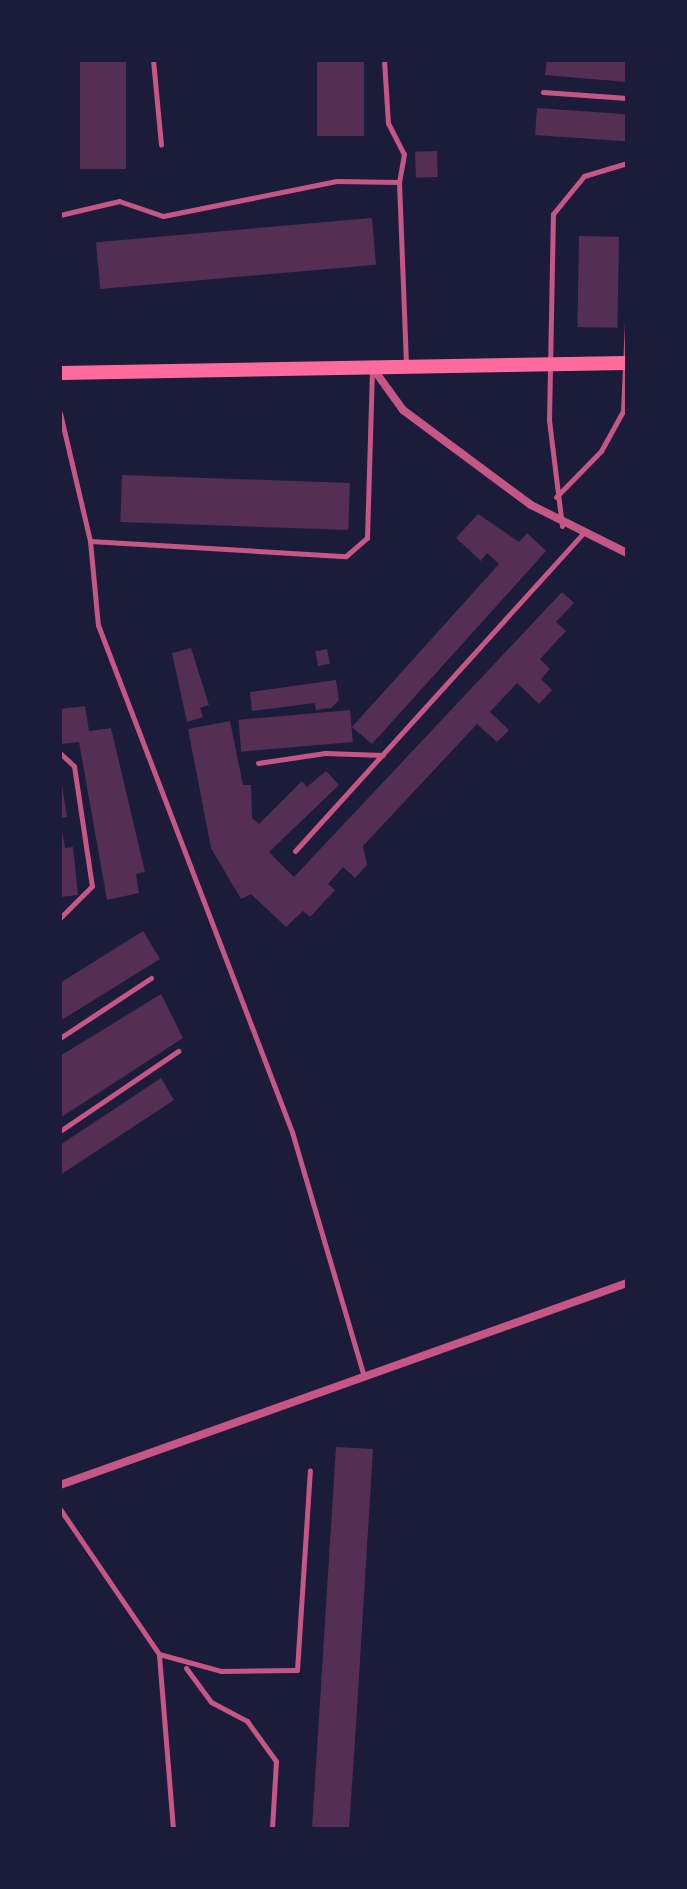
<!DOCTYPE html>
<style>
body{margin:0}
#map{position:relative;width:687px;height:1889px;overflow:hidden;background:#1b1b3a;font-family:Commissioner,sans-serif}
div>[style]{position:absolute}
.building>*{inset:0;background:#542f53;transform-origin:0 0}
.service>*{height:5px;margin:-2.5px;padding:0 2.5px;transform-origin:2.5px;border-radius:2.5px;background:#c65784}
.minor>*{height:8px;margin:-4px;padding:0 4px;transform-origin:4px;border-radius:4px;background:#c65784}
.secondary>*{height:14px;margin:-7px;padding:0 7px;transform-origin:7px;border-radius:7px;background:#ff6b9d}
span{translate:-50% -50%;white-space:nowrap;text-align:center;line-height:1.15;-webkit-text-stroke:6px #1b1b3a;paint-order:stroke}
.frame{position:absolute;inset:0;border:62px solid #1b1b3a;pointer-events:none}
</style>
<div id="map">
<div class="building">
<div style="left:80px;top:60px;width:46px;height:109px"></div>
<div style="left:317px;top:60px;width:47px;height:76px"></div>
<div style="clip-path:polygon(547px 60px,627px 60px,627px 82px,545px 75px)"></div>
<div style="left:537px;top:108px;width:90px;height:27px;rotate:4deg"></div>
<div style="left:437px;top:151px;width:26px;height:22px;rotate:88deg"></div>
<div style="left:372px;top:218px;width:47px;height:277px;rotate:85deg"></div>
<div style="left:579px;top:236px;width:40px;height:91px;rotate:1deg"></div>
<div style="left:122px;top:475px;width:228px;height:47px;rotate:2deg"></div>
<div style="clip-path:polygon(478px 514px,519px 542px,527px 533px,546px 551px,372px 744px,352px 727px,499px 564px,487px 553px,481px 561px,456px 538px)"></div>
<div style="clip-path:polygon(562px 592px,574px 603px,556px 622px,566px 631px,540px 659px,550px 669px,541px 679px,552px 690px,539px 704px,517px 683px,490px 712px,509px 730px,497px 742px,477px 724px,363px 846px,367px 865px,355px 878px,343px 867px,328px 884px,335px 890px,310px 917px,303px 911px,286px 927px,251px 894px,241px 899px,211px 848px,188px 729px,230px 721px,243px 785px,251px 785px,252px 818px,259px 824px,302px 781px,307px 787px,326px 771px,339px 785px,269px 852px,294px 877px)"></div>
<div style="clip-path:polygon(191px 648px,209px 705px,200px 708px,203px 717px,187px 722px,172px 653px)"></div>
<div style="left:327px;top:649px;width:15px;height:12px;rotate:79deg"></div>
<div style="clip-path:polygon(336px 680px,339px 700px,331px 708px,316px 710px,315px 703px,252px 711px,250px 692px)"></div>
<div style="clip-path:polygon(85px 706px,89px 731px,111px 728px,145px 872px,136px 874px,139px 893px,107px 900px,79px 742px,60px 744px,60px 709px)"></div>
<div style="left:350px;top:710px;width:32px;height:112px;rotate:85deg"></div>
<div style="clip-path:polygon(60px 773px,67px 817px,60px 818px)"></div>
<div style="clip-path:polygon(60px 818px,65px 848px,73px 847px,78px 895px,60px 897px)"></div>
<div style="clip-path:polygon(143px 931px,160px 959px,60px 1021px,60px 983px)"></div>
<div style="clip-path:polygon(161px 994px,183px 1038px,60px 1118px,60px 1056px)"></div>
<div style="clip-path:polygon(161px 1078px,174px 1100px,60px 1175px,60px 1145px)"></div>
<div style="clip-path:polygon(336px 1447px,373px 1449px,356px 1725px,349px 1829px,312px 1829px)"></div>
</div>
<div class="service">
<div style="left:153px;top:60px;width:85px;rotate:84.6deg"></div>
<div style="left:384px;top:60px;width:63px;rotate:86.4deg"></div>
<div style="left:388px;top:123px;width:35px;rotate:63deg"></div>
<div style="left:404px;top:154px;width:28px;rotate:100deg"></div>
<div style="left:543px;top:92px;width:84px;rotate:4.1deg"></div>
<div style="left:60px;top:215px;width:61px;rotate:-13.3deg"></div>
<div style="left:119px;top:201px;width:46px;rotate:18.8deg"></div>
<div style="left:163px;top:216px;width:177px;rotate:-11.4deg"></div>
<div style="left:337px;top:181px;width:62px;rotate:0.9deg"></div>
<div style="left:399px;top:182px;width:183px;rotate:87.8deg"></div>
<div style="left:60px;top:413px;width:131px;rotate:76.8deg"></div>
<div style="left:90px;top:541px;width:84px;rotate:84.6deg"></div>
<div style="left:98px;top:625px;width:543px;rotate:69.06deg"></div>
<div style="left:292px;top:1132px;width:254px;rotate:73.6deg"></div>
<div style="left:556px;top:497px;width:64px;rotate:-45.6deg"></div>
<div style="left:601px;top:451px;width:46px;rotate:-61.2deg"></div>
<div style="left:623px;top:411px;width:89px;rotate:-87.4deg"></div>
<div style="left:562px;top:526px;width:107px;rotate:-97deg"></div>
<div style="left:549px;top:420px;width:206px;rotate:-88.9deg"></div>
<div style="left:553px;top:214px;width:49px;rotate:-50.8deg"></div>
<div style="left:584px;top:176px;width:45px;rotate:-16.8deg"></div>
<div style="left:90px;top:541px;width:256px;rotate:3.4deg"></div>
<div style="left:346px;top:556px;width:28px;rotate:-41deg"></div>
<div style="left:367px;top:538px;width:167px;rotate:-88.3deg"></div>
<div style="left:60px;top:753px;width:19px;rotate:43deg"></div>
<div style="left:74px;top:766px;width:121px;rotate:81.5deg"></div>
<div style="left:92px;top:886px;width:45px;rotate:135deg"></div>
<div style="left:258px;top:763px;width:68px;rotate:-8.5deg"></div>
<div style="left:325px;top:753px;width:58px;rotate:2deg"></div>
<div style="left:295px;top:851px;width:427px;rotate:-47.8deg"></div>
<div style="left:60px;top:1038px;width:109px;rotate:-33.4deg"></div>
<div style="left:60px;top:1131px;width:143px;rotate:-34.1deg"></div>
<div style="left:60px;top:1509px;width:176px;rotate:55.7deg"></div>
<div style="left:159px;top:1654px;width:64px;rotate:15.3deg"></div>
<div style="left:221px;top:1671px;width:76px;rotate:-0.8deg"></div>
<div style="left:297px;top:1670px;width:200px;rotate:-86.3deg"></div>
<div style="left:159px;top:1655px;width:175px;rotate:85.4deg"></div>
<div style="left:186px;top:1668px;width:42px;rotate:53.7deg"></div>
<div style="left:211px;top:1702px;width:41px;rotate:27.8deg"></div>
<div style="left:247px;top:1721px;width:49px;rotate:54.1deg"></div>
<div style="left:276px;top:1761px;width:68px;rotate:93.4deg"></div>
</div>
<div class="minor">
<div style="left:372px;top:367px;width:53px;rotate:54.2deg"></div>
<div style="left:403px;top:410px;width:159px;rotate:36.6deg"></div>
<div style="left:531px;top:505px;width:107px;rotate:26.6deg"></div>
<div style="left:60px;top:1485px;width:602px;rotate:-19.61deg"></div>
</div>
<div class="secondary">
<div style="left:60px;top:373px;width:567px;rotate:-1.01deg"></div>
</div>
<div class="frame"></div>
</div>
